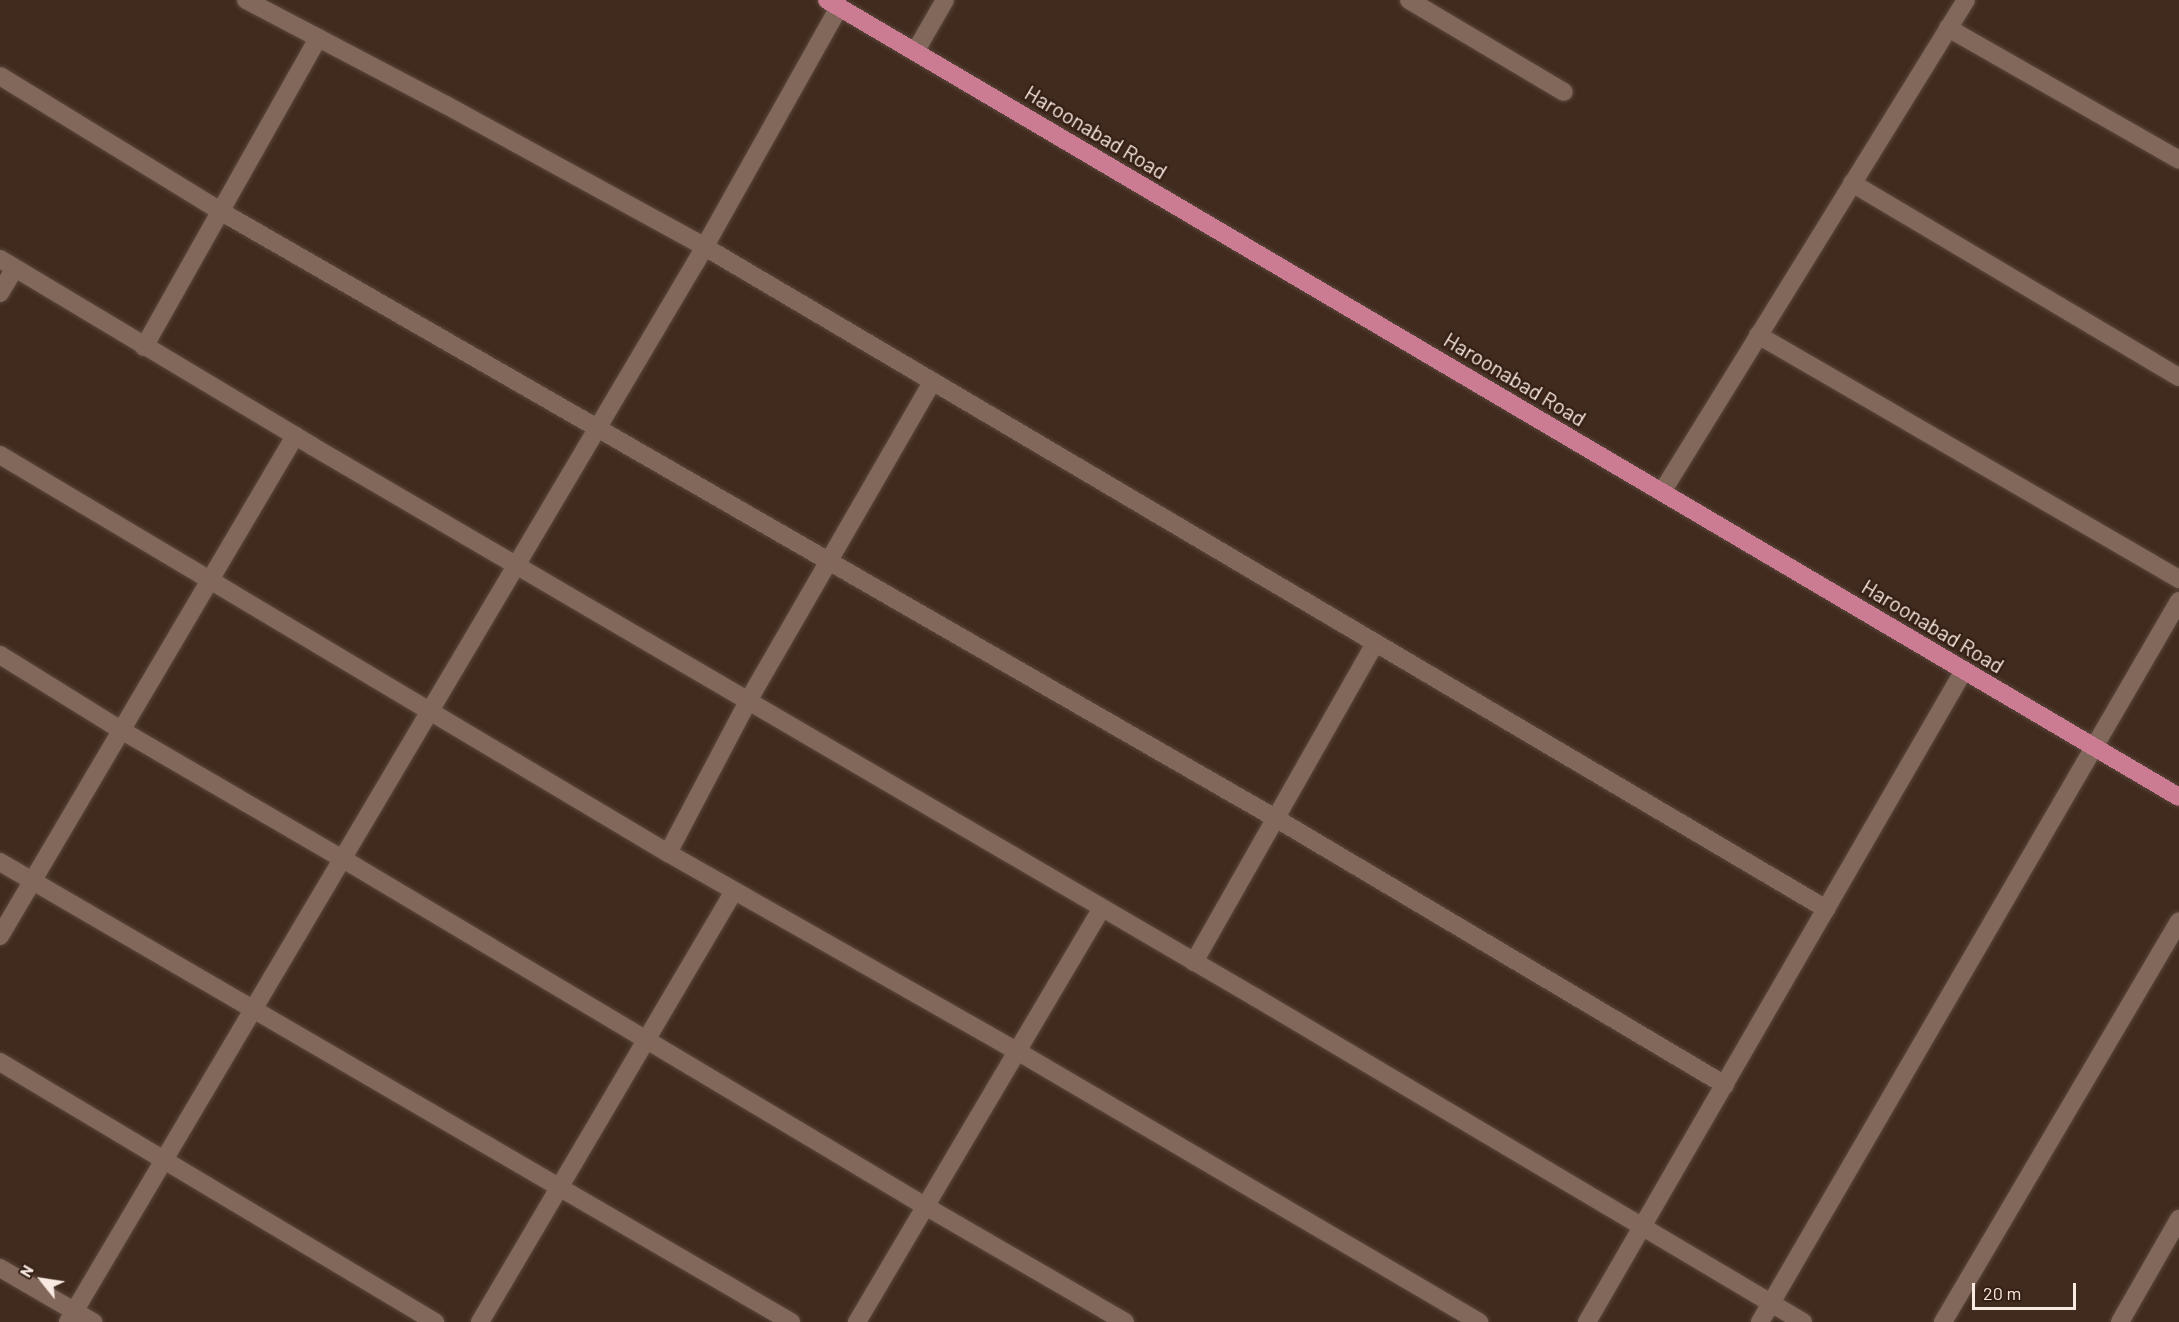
<!DOCTYPE html>
<style>
body{margin:0}
#map{position:relative;width:2179px;height:1322px;overflow:hidden;background:#412a1e;font-family:Barlow,sans-serif}
div>[style]{position:absolute}
.roads{filter:drop-shadow(0 0 2px #59463b) drop-shadow(0 0 2px #59463b)}
.minor>*{height:18px;margin:-9px;padding:0 9px;transform-origin:9px;border-radius:9px;background:#82685a}
.major>*{height:18px;margin:-9px;padding:0 9px;transform-origin:9px;border-radius:9px;background:#cb7c93}
span{translate:-50% -50%;white-space:nowrap;text-align:center;line-height:1.15;-webkit-text-stroke:5px #362015;paint-order:stroke}
.street-label{font-size:21px;color:#f8e9e1}
.north{position:absolute;left:12px;top:1250px;width:60px;height:60px;-webkit-text-stroke:4px #362015;paint-order:stroke;rotate:300deg;font-size:16px;font-weight:700;line-height:24px;text-align:center;color:#f8e9e1}
.north::after{content:'';display:block;margin:auto;width:21px;height:27px;background:#f8e9e1;clip-path:polygon(50% 0,100% 100%,50% 72%,0 100%)}
.scale{position:absolute;left:1972px;top:1283px;width:104px;height:27px;box-sizing:border-box;border:3px solid #f8e9e1;border-top:0;padding-left:8px;font-size:18px;line-height:21px;white-space:nowrap;color:#f8e9e1;-webkit-text-stroke:4px #362015;paint-order:stroke}
</style>
<div id="map">
<div class="roads">
<div class="minor">
<div style="left:246px;top:0;width:226px;rotate:27.7deg"></div>
<div style="left:446px;top:105px;width:295px;rotate:28.7deg"></div>
<div style="left:705px;top:247px;width:1302px;rotate:30.56deg"></div>
<div style="left:1409px;top:0;width:180px;rotate:30.7deg"></div>
<div style="left:1948px;top:28px;width:266px;rotate:29.7deg"></div>
<div style="left:915px;top:52px;width:60px;rotate:-60deg"></div>
<div style="left:0;top:76px;width:258px;rotate:31.5deg"></div>
<div style="left:220px;top:211px;width:1219px;rotate:29.91deg"></div>
<div style="left:1277px;top:819px;width:521px;rotate:30.7deg"></div>
<div style="left:1852px;top:183px;width:380px;rotate:30.7deg"></div>
<div style="left:0;top:259px;width:364px;rotate:30.9deg"></div>
<div style="left:312px;top:446px;width:1092px;rotate:30.3deg"></div>
<div style="left:1255px;top:997px;width:637px;rotate:30.67deg"></div>
<div style="left:0;top:293px;width:29px;rotate:-59deg"></div>
<div style="left:1758px;top:335px;width:487px;rotate:30.1deg"></div>
<div style="left:144px;top:347px;width:355px;rotate:-60.6deg"></div>
<div style="left:0;top:455px;width:778px;rotate:30.79deg"></div>
<div style="left:668px;top:853px;width:401px;rotate:29.6deg"></div>
<div style="left:1017px;top:1051px;width:536px;rotate:30.4deg"></div>
<div style="left:1662px;top:492px;width:578px;rotate:-58.29deg"></div>
<div style="left:0;top:655px;width:142px;rotate:31.8deg"></div>
<div style="left:121px;top:730px;width:257px;rotate:30.2deg"></div>
<div style="left:343px;top:859px;width:678px;rotate:30.8deg"></div>
<div style="left:925px;top:1206px;width:231px;rotate:30.1deg"></div>
<div style="left:668px;top:853px;width:172px;rotate:-62.2deg"></div>
<div style="left:748px;top:701px;width:368px;rotate:-60deg"></div>
<div style="left:0;top:862px;width:915px;rotate:30.18deg"></div>
<div style="left:0;top:936px;width:581px;rotate:-59.46deg"></div>
<div style="left:1194px;top:962px;width:367px;rotate:-60.4deg"></div>
<div style="left:0;top:1062px;width:507px;rotate:30.87deg"></div>
<div style="left:0;top:1268px;width:108px;rotate:30.1deg"></div>
<div style="left:68px;top:1322px;width:1232px;rotate:-59.36deg"></div>
<div style="left:696px;top:262px;width:292px;rotate:-60.7deg"></div>
<div style="left:480px;top:1322px;width:500px;rotate:-59.49deg"></div>
<div style="left:857px;top:1322px;width:481px;rotate:-59.4deg"></div>
<div style="left:1587px;top:1322px;width:753px;rotate:-59.96deg"></div>
<div style="left:1760px;top:1322px;width:834px;rotate:-59.84deg"></div>
<div style="left:1943px;top:1322px;width:465px;rotate:-59.5deg"></div>
<div style="left:2120px;top:1322px;width:119px;rotate:-60.2deg"></div>
</div>
<div class="major">
<div style="left:827px;top:0;width:1569px;rotate:30.52deg"></div>
</div>
</div>
<div class="street-label">
<span style="left:1096px;top:132px;rotate:31deg">Haroonabad Road</span>
<span style="left:1515px;top:379px;rotate:31deg">Haroonabad Road</span>
<span style="left:1933px;top:626px;rotate:31deg">Haroonabad Road</span>
</div>
<div class="north">N</div>
<div class="scale">20 m</div>
</div>
